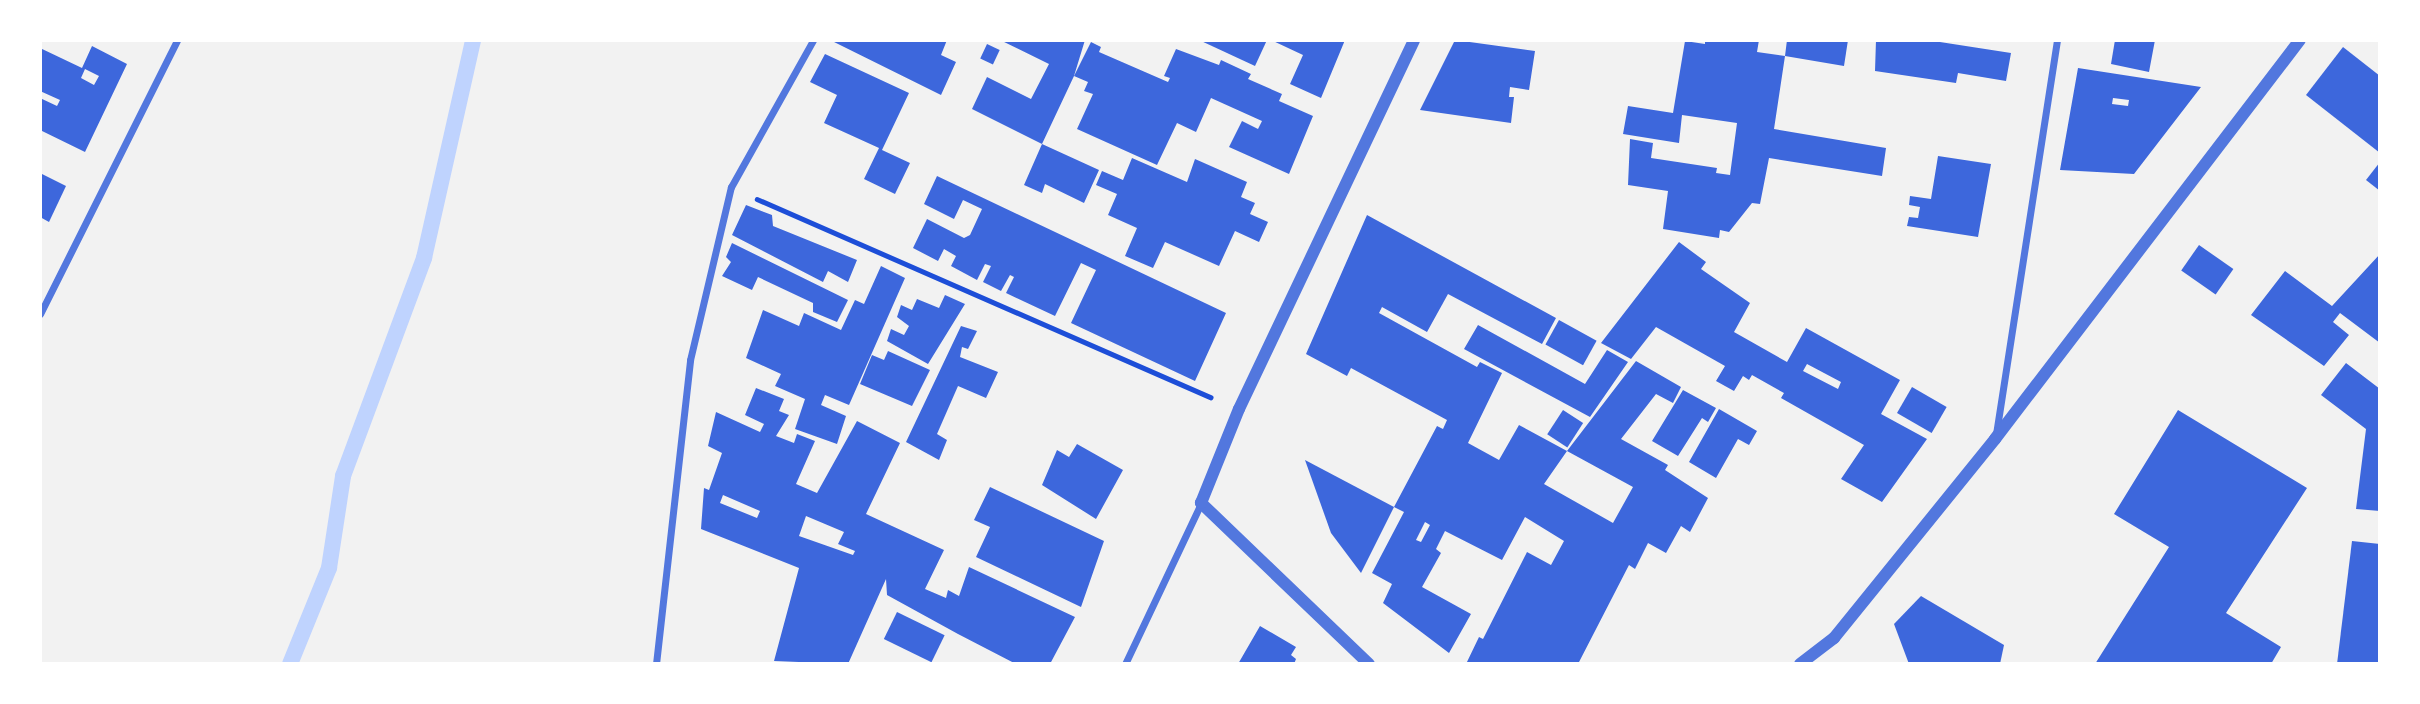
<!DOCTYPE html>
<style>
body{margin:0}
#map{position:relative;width:2420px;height:704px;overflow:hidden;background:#f2f2f2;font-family:"Exo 2",sans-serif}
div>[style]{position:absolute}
.stream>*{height:16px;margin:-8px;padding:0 8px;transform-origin:8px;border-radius:8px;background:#bfd3fe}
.building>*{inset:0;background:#3d67dc;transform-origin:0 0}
.path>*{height:4.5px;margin:-2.25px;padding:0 2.25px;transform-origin:2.25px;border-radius:2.25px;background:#1d4ed8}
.minor>*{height:7px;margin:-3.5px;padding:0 3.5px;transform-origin:3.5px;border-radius:3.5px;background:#5277de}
.tertiary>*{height:12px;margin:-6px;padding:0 6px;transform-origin:6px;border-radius:6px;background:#5277de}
span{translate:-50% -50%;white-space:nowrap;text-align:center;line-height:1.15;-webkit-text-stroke:7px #fff;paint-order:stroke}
.frame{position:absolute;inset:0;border:42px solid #fff;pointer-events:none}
</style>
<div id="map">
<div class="stream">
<div style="left:290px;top:664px;width:104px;rotate:-67.9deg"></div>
<div style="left:329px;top:568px;width:93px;rotate:-81.3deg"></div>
<div style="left:343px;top:476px;width:233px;rotate:-69.6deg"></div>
<div style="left:424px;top:258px;width:223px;rotate:-77.3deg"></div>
</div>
<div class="building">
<div style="clip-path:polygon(830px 40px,947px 40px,941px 55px,956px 62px,941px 95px)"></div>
<div style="clip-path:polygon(1000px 40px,1085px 40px,1074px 76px,1042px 144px,972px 109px,987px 77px,1031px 99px,1049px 64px)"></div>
<div style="clip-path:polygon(1199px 40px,1267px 40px,1255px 66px)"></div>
<div style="clip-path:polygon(1271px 40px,1345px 40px,1321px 98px,1290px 84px,1303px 55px)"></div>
<div style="clip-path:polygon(1455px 40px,1535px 51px,1529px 90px,1510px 87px,1509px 97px,1514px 97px,1511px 123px,1420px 110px)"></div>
<div style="clip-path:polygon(1705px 40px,1759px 40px,1757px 52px,1785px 56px,1774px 129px,1886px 148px,1882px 176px,1769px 158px,1760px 204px,1752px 203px,1729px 232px,1720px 230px,1719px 238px,1663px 229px,1668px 191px,1628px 185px,1630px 139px,1653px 143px,1651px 158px,1717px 168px,1716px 173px,1730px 175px,1737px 123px,1682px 115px,1679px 143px,1623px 134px,1628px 106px,1673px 113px,1685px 41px,1705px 44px)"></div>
<div style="clip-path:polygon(1787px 40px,1848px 40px,1844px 66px,1785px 56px)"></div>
<div style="clip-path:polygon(1876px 40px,1927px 40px,2011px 53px,2006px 81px,1958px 73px,1956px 83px,1875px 71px)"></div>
<div style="clip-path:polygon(2115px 40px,2155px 40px,2149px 72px,2111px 64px)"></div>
<div style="clip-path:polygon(1091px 42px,1101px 47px,1099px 52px,1168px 82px,1170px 78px,1164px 76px,1176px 49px,1219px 65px,1221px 60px,1251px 74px,1248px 79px,1282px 94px,1279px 101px,1313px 116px,1289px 174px,1229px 147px,1242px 121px,1258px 129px,1262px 121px,1211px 98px,1196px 132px,1177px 123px,1157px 165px,1077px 129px,1093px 94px,1084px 91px,1088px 82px,1074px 76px)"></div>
<div style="left:987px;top:44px;width:14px;height:16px;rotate:25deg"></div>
<div style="clip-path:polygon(evenodd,92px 46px,127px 64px,85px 152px,40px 130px,40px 98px,57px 106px,60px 100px,40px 91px,40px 48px,82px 68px,92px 46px,85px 69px,99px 76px,94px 85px,81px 78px,85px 69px)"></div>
<div style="clip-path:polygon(2343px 47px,2380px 76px,2380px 153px,2306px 95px)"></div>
<div style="clip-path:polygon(825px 54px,909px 93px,882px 150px,910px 163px,895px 194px,864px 179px,879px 148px,824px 123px,837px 95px,810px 82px)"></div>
<div style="clip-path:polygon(evenodd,2078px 68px,2201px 87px,2134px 174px,2060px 170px,2078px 68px,2113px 98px,2129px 100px,2128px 106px,2112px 104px,2113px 98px)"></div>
<div style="clip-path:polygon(1042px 144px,1099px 170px,1084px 203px,1045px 184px,1042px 193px,1024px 185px)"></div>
<div style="clip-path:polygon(1938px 156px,1991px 164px,1978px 237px,1907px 226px,1909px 217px,1918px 218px,1920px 207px,1909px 205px,1910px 196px,1931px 199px)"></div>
<div style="clip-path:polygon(1132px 158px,1187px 182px,1195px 159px,1247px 182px,1241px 197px,1255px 203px,1250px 214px,1268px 222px,1259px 242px,1235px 231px,1219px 266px,1165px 242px,1153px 268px,1125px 256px,1137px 228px,1108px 215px,1117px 194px,1096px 185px,1102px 171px,1123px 180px)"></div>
<div style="clip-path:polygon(2380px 162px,2380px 191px,2366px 180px)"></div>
<div style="clip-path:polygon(40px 173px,66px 186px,49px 222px,40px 217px)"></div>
<div style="clip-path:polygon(937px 176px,1226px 313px,1195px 381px,1071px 323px,1096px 270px,1081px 263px,1055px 316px,1006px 293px,1014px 277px,1010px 275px,1001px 291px,983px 282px,991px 266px,985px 264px,977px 280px,951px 266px,956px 256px,944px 249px,938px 261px,913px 248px,927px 219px,964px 238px,970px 235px,982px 209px,963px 200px,954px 219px,924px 204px)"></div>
<div style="clip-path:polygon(746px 205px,772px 215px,773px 226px,857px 260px,848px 282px,828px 271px,823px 282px,732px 235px)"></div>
<div style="clip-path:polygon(evenodd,1367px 215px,1556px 318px,1542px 344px,1448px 294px,1427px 332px,1382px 307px,1379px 313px,1477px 367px,1480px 362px,1502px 373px,1468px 443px,1499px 460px,1519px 425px,1567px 451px,1636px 361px,1681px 387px,1673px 403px,1656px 394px,1621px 439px,1668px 465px,1665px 470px,1708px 498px,1690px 532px,1681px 526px,1666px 553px,1648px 543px,1635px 569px,1629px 565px,1578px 664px,1466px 664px,1479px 637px,1483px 639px,1527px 552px,1551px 565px,1564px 541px,1525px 517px,1502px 560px,1445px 531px,1436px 549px,1441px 553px,1422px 587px,1471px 614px,1449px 653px,1383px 603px,1392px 584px,1372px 573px,1404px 512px,1394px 507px,1437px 426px,1443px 429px,1447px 420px,1351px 368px,1347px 376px,1306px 354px,1367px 215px,1567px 451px,1633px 487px,1613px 523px,1544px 484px,1567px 451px,1367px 215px,1425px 522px,1430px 525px,1421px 542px,1416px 540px,1425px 522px)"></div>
<div style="clip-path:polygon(evenodd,1679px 242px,1706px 262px,1701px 269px,1750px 303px,1734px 332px,1787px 362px,1806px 328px,1900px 380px,1881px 414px,1927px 439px,1882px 502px,1841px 479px,1864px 445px,1781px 398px,1784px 393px,1752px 375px,1749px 380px,1743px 376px,1734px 391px,1716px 381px,1725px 366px,1656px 327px,1631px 359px,1601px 343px,1679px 242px,1807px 364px,1841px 382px,1838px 389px,1803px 371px,1807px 364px)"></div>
<div style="clip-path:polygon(732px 243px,848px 300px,837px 322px,813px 312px,813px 303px,758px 277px,752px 290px,722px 276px,731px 262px,726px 257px)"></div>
<div style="left:2199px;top:245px;width:42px;height:31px;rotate:35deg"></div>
<div style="clip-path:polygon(2380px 254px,2380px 343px,2340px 313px,2333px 322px,2349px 335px,2324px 366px,2251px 315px,2285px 271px,2332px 306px)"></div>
<div style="clip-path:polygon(881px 266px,905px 278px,849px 405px,825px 395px,821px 405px,846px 416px,837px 444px,795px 429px,805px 399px,775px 386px,781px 374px,746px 358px,763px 310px,799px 326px,804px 313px,841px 330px,855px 300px,864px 304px)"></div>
<div style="clip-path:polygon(945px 295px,965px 304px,928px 364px,887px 341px,891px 329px,904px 335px,909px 326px,897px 317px,901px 305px,912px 310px,917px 299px,939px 308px)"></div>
<div style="left:1559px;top:320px;width:43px;height:28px;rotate:29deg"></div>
<div style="clip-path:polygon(1478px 325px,1585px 384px,1607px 350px,1628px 362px,1590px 417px,1464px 349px)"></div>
<div style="clip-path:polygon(961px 326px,977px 331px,968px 349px,962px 347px,960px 357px,998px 372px,986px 398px,958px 386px,937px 434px,947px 440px,939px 460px,906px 442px)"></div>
<div style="clip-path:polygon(888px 351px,930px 370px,912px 406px,860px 384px,872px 355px,884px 360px)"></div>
<div style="clip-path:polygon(2346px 363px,2380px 389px,2380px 511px,2356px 509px,2366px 429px,2321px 395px)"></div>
<div style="left:1912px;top:387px;width:40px;height:30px;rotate:30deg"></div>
<div style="clip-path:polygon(evenodd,756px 388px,784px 399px,779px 411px,789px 415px,776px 436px,794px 443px,797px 434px,815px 441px,796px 484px,817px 493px,857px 421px,900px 443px,866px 514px,944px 550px,925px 589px,946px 598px,948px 590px,959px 596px,969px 567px,1075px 617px,1050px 664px,1016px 664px,958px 634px,887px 595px,886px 579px,848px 664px,774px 661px,799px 568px,701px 529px,704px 488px,709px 490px,722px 453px,708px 446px,716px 412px,760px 432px,764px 424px,745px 415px,756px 388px,723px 495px,760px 511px,757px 518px,720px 503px,723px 495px,756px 388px,806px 516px,844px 532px,838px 544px,855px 551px,853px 555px,799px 536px,806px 516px)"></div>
<div style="clip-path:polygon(1683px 390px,1716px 408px,1708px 422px,1702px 418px,1678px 456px,1652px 441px)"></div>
<div style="clip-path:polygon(1719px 409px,1757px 431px,1749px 445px,1738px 439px,1716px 478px,1689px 462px)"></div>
<div style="left:1563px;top:410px;width:24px;height:29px;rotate:33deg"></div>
<div style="clip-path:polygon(2178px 410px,2307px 488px,2226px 613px,2281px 647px,2271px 664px,2095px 664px,2169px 547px,2114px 514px)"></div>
<div style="clip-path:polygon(1077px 444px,1123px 470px,1096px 519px,1042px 485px,1057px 450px,1069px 457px)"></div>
<div style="clip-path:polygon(1305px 460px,1394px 507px,1361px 573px,1331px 533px)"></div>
<div style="clip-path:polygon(990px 487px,1104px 541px,1081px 607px,976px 557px,990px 527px,974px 520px)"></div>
<div style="clip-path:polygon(2352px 541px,2380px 544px,2380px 664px,2337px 664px)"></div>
<div style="clip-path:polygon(1921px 596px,2004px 645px,2000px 664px,1909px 664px,1894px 624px)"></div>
<div style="left:897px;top:612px;width:53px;height:30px;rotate:26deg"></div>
<div style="clip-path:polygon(1260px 626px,1296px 647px,1291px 655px,1296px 659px,1294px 664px,1238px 664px)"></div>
</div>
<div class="path">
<div style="left:757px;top:199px;width:495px;rotate:23.6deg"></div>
</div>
<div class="minor">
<div style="left:40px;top:314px;width:306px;rotate:-63.4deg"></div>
<div style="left:1996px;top:434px;width:399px;rotate:-81.2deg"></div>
<div style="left:656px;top:664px;width:306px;rotate:-83.6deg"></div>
<div style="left:690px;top:360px;width:178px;rotate:-76.7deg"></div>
<div style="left:731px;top:187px;width:168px;rotate:-60.8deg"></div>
<div style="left:1125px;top:664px;width:178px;rotate:-64.7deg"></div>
</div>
<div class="tertiary">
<div style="left:1369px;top:664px;width:233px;rotate:-136.2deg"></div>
<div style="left:1201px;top:503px;width:101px;rotate:-68deg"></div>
<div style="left:1239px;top:409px;width:408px;rotate:-64.6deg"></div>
<div style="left:1800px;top:664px;width:43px;rotate:-37.4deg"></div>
<div style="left:1834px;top:638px;width:256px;rotate:-51deg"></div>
<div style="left:1995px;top:439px;width:502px;rotate:-52.61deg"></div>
</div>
<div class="frame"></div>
</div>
